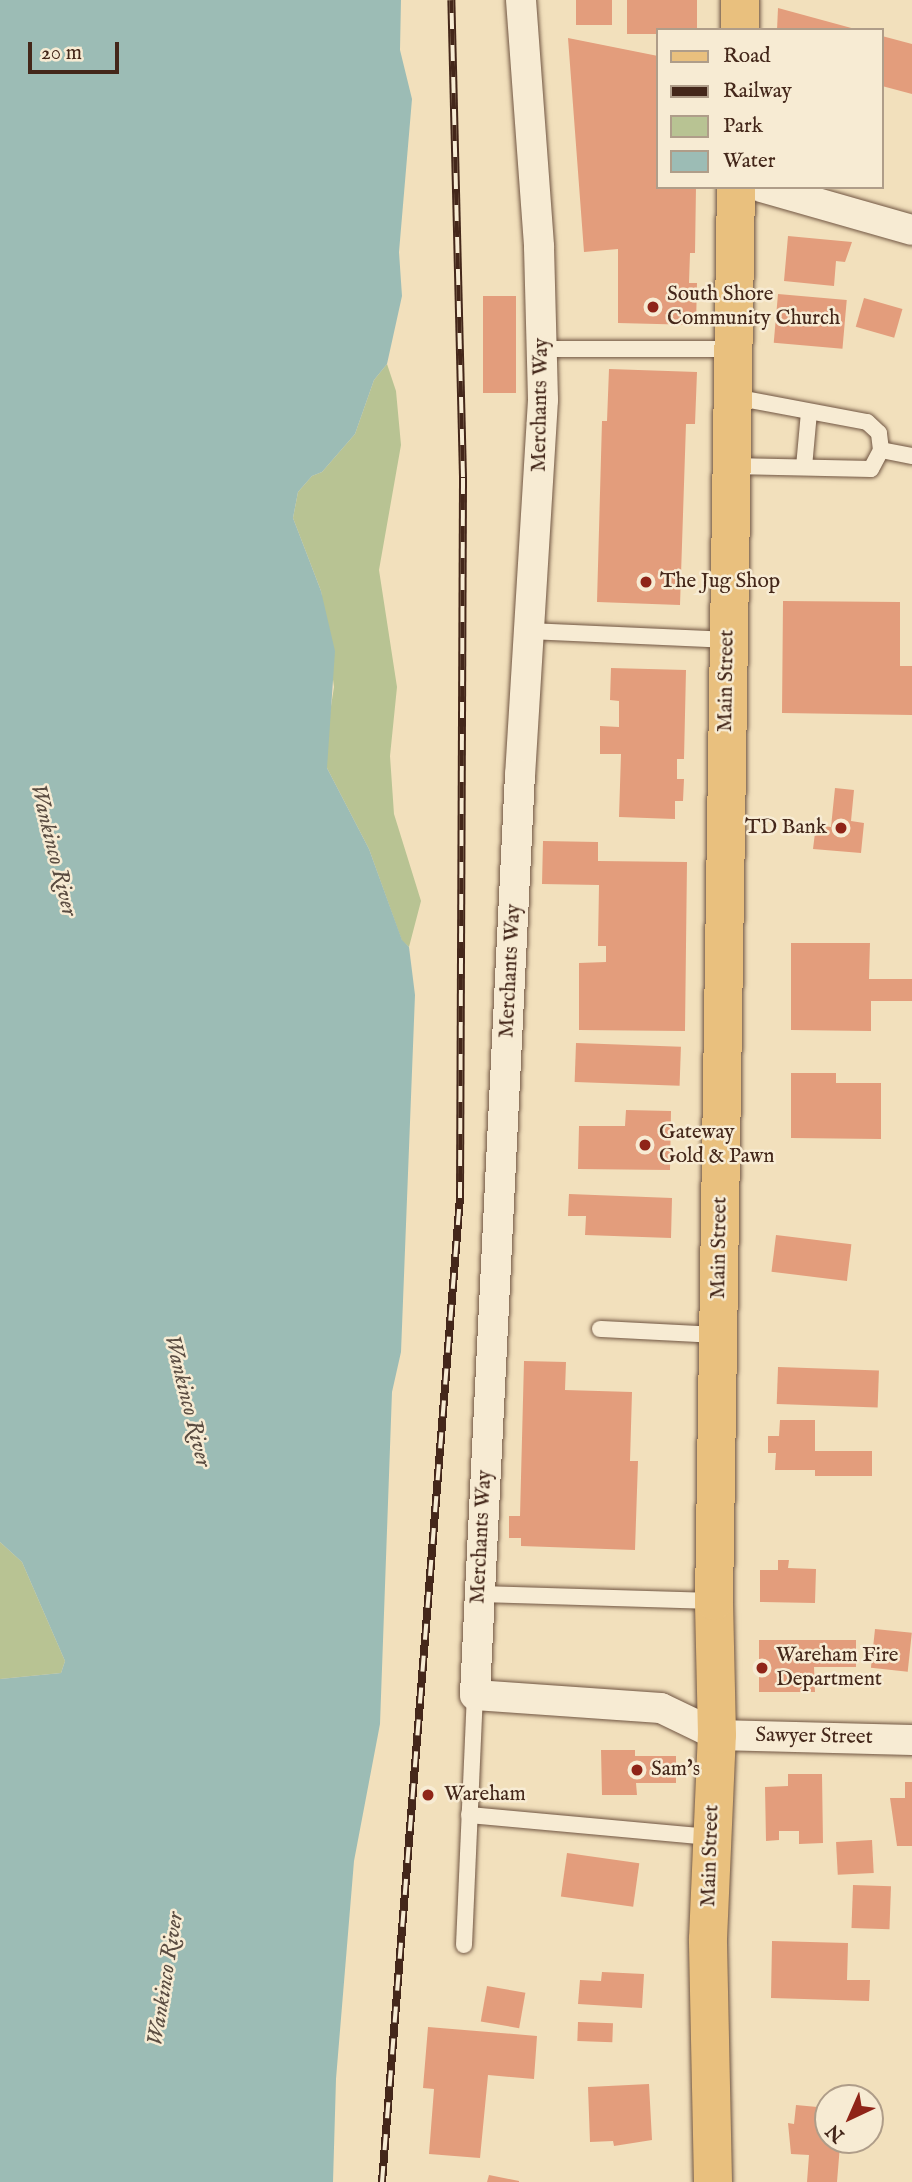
<!DOCTYPE html>
<style>
body{margin:0}
#map{position:relative;width:912px;height:2182px;overflow:hidden;background:#f2e0bc;font-family:"IM FELL English",serif}
div>[style]{position:absolute}
.green>*{inset:0;background:#b8c393}
.water>*{inset:0;background:#9cbcb5}
.building>*{inset:0;background:#e39d7c;transform-origin:0 0}
.roads{filter:drop-shadow(0 0 2px #705542) drop-shadow(0 0 2px #705542)}
.service>*{height:16px;margin:-8px;padding:0 8px;transform-origin:8px;border-radius:8px;background:#f7ebd3}
.minor>*{height:30px;margin:-15px;padding:0 15px;transform-origin:15px;border-radius:15px;background:#f7ebd3}
.primary>*{height:38px;margin:-19px;padding:0 19px;transform-origin:19px;border-radius:19px;background:#e9c07e}
.rail>*{height:8px;margin-top:-4px;transform-origin:0;background:repeating-linear-gradient(90deg,#f7ebd3 0 16px,#44271a 0 32px);box-sizing:border-box;border-block:2px solid #44271a}
.dots>*{width:19px;height:19px;translate:-50% -50%;box-sizing:border-box;border:4px solid #f7ebd3;border-radius:50%}
span{translate:-50% -50%;white-space:nowrap;text-align:center;line-height:1.15;-webkit-text-stroke:5px #f7ebd3;paint-order:stroke}
.poi-label{font-size:21px;color:#44271a}
.left{translate:0 -50%;text-align:left}
.right{translate:-100% -50%;text-align:right}
.street-label{font-size:21px;color:#44271a}
.water-label{font-size:23px;color:#5a4c41;font-style:italic}
.legend{position:absolute;left:656px;top:28px;width:228px;height:161px;box-sizing:border-box;background:#f7ebd3;border:2px solid #af9d89;margin:0;padding:9px 12px;list-style:none;font-size:21px;color:#44271a}
.legend li{display:flex;align-items:center;gap:14px;height:35px}
.legend b{width:35px;border:2px solid #af9d89}
.north{position:absolute;left:814px;top:2084px;width:70px;height:70px;box-sizing:border-box;background:#f7ebd3;border:2px solid #af9d89;border-radius:50%;rotate:224deg;font-size:19px;font-weight:700;line-height:28px;text-align:center;color:#44271a}
.north::after{content:'';display:block;margin:auto;width:24px;height:32px;background:#8f2418;clip-path:polygon(50% 0,100% 100%,50% 72%,0 100%)}
.scale{position:absolute;left:28px;top:42px;width:91px;height:32px;box-sizing:border-box;border:4px solid #44271a;border-top:0;padding-left:9px;font-size:21px;line-height:24px;white-space:nowrap;color:#44271a;-webkit-text-stroke:5px #f7ebd3;paint-order:stroke}
</style>
<div id="map">
<div class="green">
<div style="clip-path:polygon(387px 364px,396px 391px,401px 445px,379px 570px,397px 687px,390px 756px,394px 814px,421px 901px,409px 947px,402px 941px,369px 849px,327px 768px,326px 738px,334px 687px,321px 591px,293px 518px,298px 492px,312px 476px,322px 472px,355px 434px,374px 380px)"></div>
<div style="clip-path:polygon(0 1542px,22px 1562px,65px 1661px,61px 1673px,0 1679px)"></div>
</div>
<div class="water">
<div style="clip-path:polygon(0 0,401px 0,400px 50px,412px 99px,399px 252px,402px 296px,387px 364px,374px 380px,355px 434px,322px 472px,312px 476px,298px 492px,293px 518px,321px 591px,335px 651px,327px 768px,369px 849px,402px 940px,409px 947px,415px 995px,401px 1352px,392px 1392px,380px 1724px,354px 1861px,336px 2079px,333px 2182px,0 2182px,0 1679px,61px 1673px,65px 1661px,22px 1562px,0 1542px)"></div>
</div>
<div class="building">
<div style="left:576px;top:0;width:36px;height:25px"></div>
<div style="left:627px;top:0;width:70px;height:34px"></div>
<div style="clip-path:polygon(778px 8px,855px 29px,855px 30px,777px 30px)"></div>
<div style="clip-path:polygon(882px 36px,912px 44px,912px 94px,882px 86px)"></div>
<div style="clip-path:polygon(568px 38px,658px 56px,658px 187px,696px 187px,695px 253px,690px 253px,689px 283px,697px 283px,696px 325px,618px 323px,618px 249px,584px 252px)"></div>
<div style="clip-path:polygon(788px 236px,852px 242px,845px 262px,836px 261px,834px 286px,784px 281px)"></div>
<div style="left:778px;top:294px;width:69px;height:49px;rotate:5deg"></div>
<div style="left:483px;top:296px;width:33px;height:97px"></div>
<div style="left:864px;top:298px;width:40px;height:30px;rotate:16deg"></div>
<div style="clip-path:polygon(609px 369px,697px 372px,695px 424px,686px 424px,680px 605px,597px 602px,602px 421px,607px 421px)"></div>
<div style="clip-path:polygon(783px 601px,900px 602px,900px 666px,912px 666px,912px 715px,782px 713px)"></div>
<div style="clip-path:polygon(611px 668px,686px 670px,684px 759px,677px 759px,677px 779px,684px 779px,683px 801px,675px 801px,675px 819px,619px 817px,621px 754px,600px 754px,600px 726px,619px 727px,619px 701px,610px 700px)"></div>
<div style="clip-path:polygon(835px 788px,854px 790px,851px 821px,864px 823px,861px 853px,813px 849px,816px 825px,831px 827px)"></div>
<div style="clip-path:polygon(543px 841px,598px 842px,598px 861px,687px 862px,685px 1031px,579px 1030px,579px 963px,606px 962px,606px 946px,598px 946px,599px 885px,542px 884px)"></div>
<div style="clip-path:polygon(791px 943px,870px 943px,869px 979px,912px 979px,912px 1001px,871px 1001px,871px 1031px,791px 1030px)"></div>
<div style="left:576px;top:1043px;width:105px;height:39px;rotate:2deg"></div>
<div style="clip-path:polygon(791px 1073px,836px 1073px,836px 1083px,881px 1083px,881px 1139px,791px 1138px)"></div>
<div style="clip-path:polygon(626px 1110px,671px 1111px,670px 1170px,578px 1169px,579px 1126px,625px 1126px)"></div>
<div style="clip-path:polygon(569px 1194px,672px 1198px,671px 1238px,585px 1235px,586px 1216px,568px 1216px)"></div>
<div style="left:776px;top:1235px;width:76px;height:37px;rotate:7deg"></div>
<div style="clip-path:polygon(524px 1361px,566px 1362px,565px 1390px,632px 1392px,630px 1461px,638px 1461px,635px 1550px,521px 1546px,521px 1538px,509px 1538px,509px 1516px,520px 1516px)"></div>
<div style="left:778px;top:1367px;width:101px;height:37px;rotate:2deg"></div>
<div style="clip-path:polygon(780px 1420px,815px 1420px,815px 1451px,872px 1451px,872px 1476px,815px 1476px,815px 1470px,775px 1470px,776px 1453px,768px 1453px,768px 1436px,779px 1436px)"></div>
<div style="clip-path:polygon(778px 1560px,789px 1560px,788px 1568px,816px 1569px,815px 1603px,760px 1602px,760px 1570px,778px 1570px)"></div>
<div style="left:875px;top:1629px;width:37px;height:39px;rotate:6deg"></div>
<div style="clip-path:polygon(759px 1640px,856px 1640px,856px 1667px,814px 1667px,815px 1692px,759px 1692px)"></div>
<div style="clip-path:polygon(601px 1750px,635px 1750px,635px 1756px,676px 1756px,676px 1783px,636px 1783px,637px 1795px,602px 1795px)"></div>
<div style="clip-path:polygon(788px 1774px,822px 1774px,823px 1843px,799px 1844px,799px 1831px,779px 1831px,779px 1840px,766px 1841px,765px 1787px,788px 1786px)"></div>
<div style="clip-path:polygon(905px 1782px,912px 1782px,912px 1846px,897px 1846px,890px 1798px,905px 1798px)"></div>
<div style="left:872px;top:1840px;width:33px;height:36px;rotate:87deg"></div>
<div style="left:567px;top:1853px;width:73px;height:44px;rotate:8deg"></div>
<div style="left:853px;top:1885px;width:38px;height:43px;rotate:2deg"></div>
<div style="clip-path:polygon(772px 1941px,848px 1943px,847px 1980px,870px 1980px,869px 2001px,771px 1998px)"></div>
<div style="clip-path:polygon(602px 1972px,644px 1974px,642px 2008px,578px 2004px,580px 1980px,601px 1981px)"></div>
<div style="left:487px;top:1986px;width:39px;height:36px;rotate:10deg"></div>
<div style="left:578px;top:2022px;width:35px;height:19px;rotate:2deg"></div>
<div style="clip-path:polygon(428px 2027px,537px 2036px,534px 2079px,488px 2075px,480px 2158px,429px 2154px,434px 2089px,423px 2088px)"></div>
<div style="clip-path:polygon(649px 2084px,652px 2140px,614px 2146px,613px 2141px,590px 2142px,588px 2087px)"></div>
<div style="clip-path:polygon(796px 2105px,828px 2108px,828px 2140px,840px 2145px,837px 2182px,807px 2182px,809px 2155px,791px 2154px,788px 2123px,794px 2124px)"></div>
<div style="clip-path:polygon(489px 2175px,519px 2181px,519px 2182px,487px 2182px)"></div>
</div>
<div class="roads">
<div class="service">
<div style="left:543px;top:349px;width:191px"></div>
<div style="left:881px;top:450px;width:32px;rotate:11deg"></div>
<div style="left:732px;top:466px;width:139px;rotate:1.2deg"></div>
<div style="left:871px;top:469px;width:21px;rotate:-62deg"></div>
<div style="left:881px;top:450px;width:17px;rotate:-97deg"></div>
<div style="left:879px;top:433px;width:16px;rotate:-137deg"></div>
<div style="left:867px;top:422px;width:136px;rotate:-169.4deg"></div>
<div style="left:804px;top:467px;width:55px;rotate:-84.8deg"></div>
<div style="left:531px;top:631px;width:197px;rotate:2.6deg"></div>
<div style="left:600px;top:1329px;width:119px;rotate:2.9deg"></div>
<div style="left:480px;top:1594px;width:234px;rotate:1.7deg"></div>
<div style="left:469px;top:1815px;width:242px;rotate:5.2deg"></div>
<div style="left:464px;top:1945px;width:250px;rotate:-87.5deg"></div>
</div>
<div class="minor">
<div style="left:521px;top:0;width:248px;rotate:85.8deg"></div>
<div style="left:539px;top:247px;width:153px;rotate:88.5deg"></div>
<div style="left:543px;top:400px;width:375px;rotate:93.5deg"></div>
<div style="left:520px;top:774px;width:922px;rotate:92.8deg"></div>
<div style="left:475px;top:1695px;width:186px;rotate:4deg"></div>
<div style="left:661px;top:1708px;width:62px;rotate:25.7deg"></div>
<div style="left:717px;top:1735px;width:195px;rotate:1.5deg"></div>
<div style="left:761px;top:187px;width:157px;rotate:15.9deg"></div>
</div>
<div class="primary">
<div style="left:740px;top:30px;width:30px;rotate:-90deg"></div>
<div style="left:713px;top:2182px;width:243px;rotate:-91.2deg"></div>
<div style="left:708px;top:1939px;width:204px;rotate:-87.5deg"></div>
<div style="left:717px;top:1735px;width:134px;rotate:-91.3deg"></div>
<div style="left:714px;top:1601px;width:1414px;rotate:-89.11deg"></div>
</div>
</div>
<div class="rail">
<div style="left:382px;top:2182px;width:987px;rotate:-85.47deg"></div>
<div style="left:460px;top:1198px;width:721px;rotate:-89.76deg"></div>
<div style="left:463px;top:477px;width:477px;rotate:-91.4deg"></div>
</div>
<div class="dots">
<div style="left:653px;top:307px;background:#8f2418"></div>
<div style="left:646px;top:582px;background:#8f2418"></div>
<div style="left:841px;top:828px;background:#8f2418"></div>
<div style="left:645px;top:1145px;background:#8f2418"></div>
<div style="left:762px;top:1668px;background:#8f2418"></div>
<div style="left:637px;top:1770px;background:#8f2418"></div>
<div style="left:428px;top:1795px;background:#8f2418"></div>
</div>
<div class="poi-label">
<span class="left" style="left:667px;top:307px">South Shore<br>Community Church</span>
<span class="left" style="left:660px;top:582px">The Jug Shop</span>
<span class="right" style="left:827px;top:828px">TD Bank</span>
<span class="left" style="left:659px;top:1145px">Gateway<br>Gold &amp; Pawn</span>
<span class="left" style="left:776px;top:1668px">Wareham Fire<br>Department</span>
<span class="left" style="left:651px;top:1770px">Sam's</span>
<span class="left" style="left:444px;top:1795px">Wareham</span>
</div>
<div class="street-label">
<span style="left:541px;top:405px;rotate:-89deg">Merchants Way</span>
<span style="left:727px;top:681px;rotate:-89deg">Main Street</span>
<span style="left:511px;top:971px;rotate:-87deg">Merchants Way</span>
<span style="left:720px;top:1248px;rotate:-89deg">Main Street</span>
<span style="left:482px;top:1537px;rotate:-87deg">Merchants Way</span>
<span style="left:814px;top:1737px;rotate:1deg">Sawyer Street</span>
<span style="left:711px;top:1856px;rotate:-88deg">Main Street</span>
</div>
<div class="water-label">
<span style="left:53px;top:850px;rotate:76deg">Wankinco River</span>
<span style="left:187px;top:1401px;rotate:76deg">Wankinco River</span>
<span style="left:166px;top:1979px;rotate:-81deg">Wankinco River</span>
</div>
<ul class="legend">
<li><b style="height:9px;background:#e9c07e"></b>Road</li>
<li><b style="height:9px;background:#44271a"></b>Railway</li>
<li><b style="height:19px;background:#b8c393"></b>Park</li>
<li><b style="height:19px;background:#9cbcb5"></b>Water</li>
</ul>
<div class="north">N</div>
<div class="scale">20 m</div>
</div>
